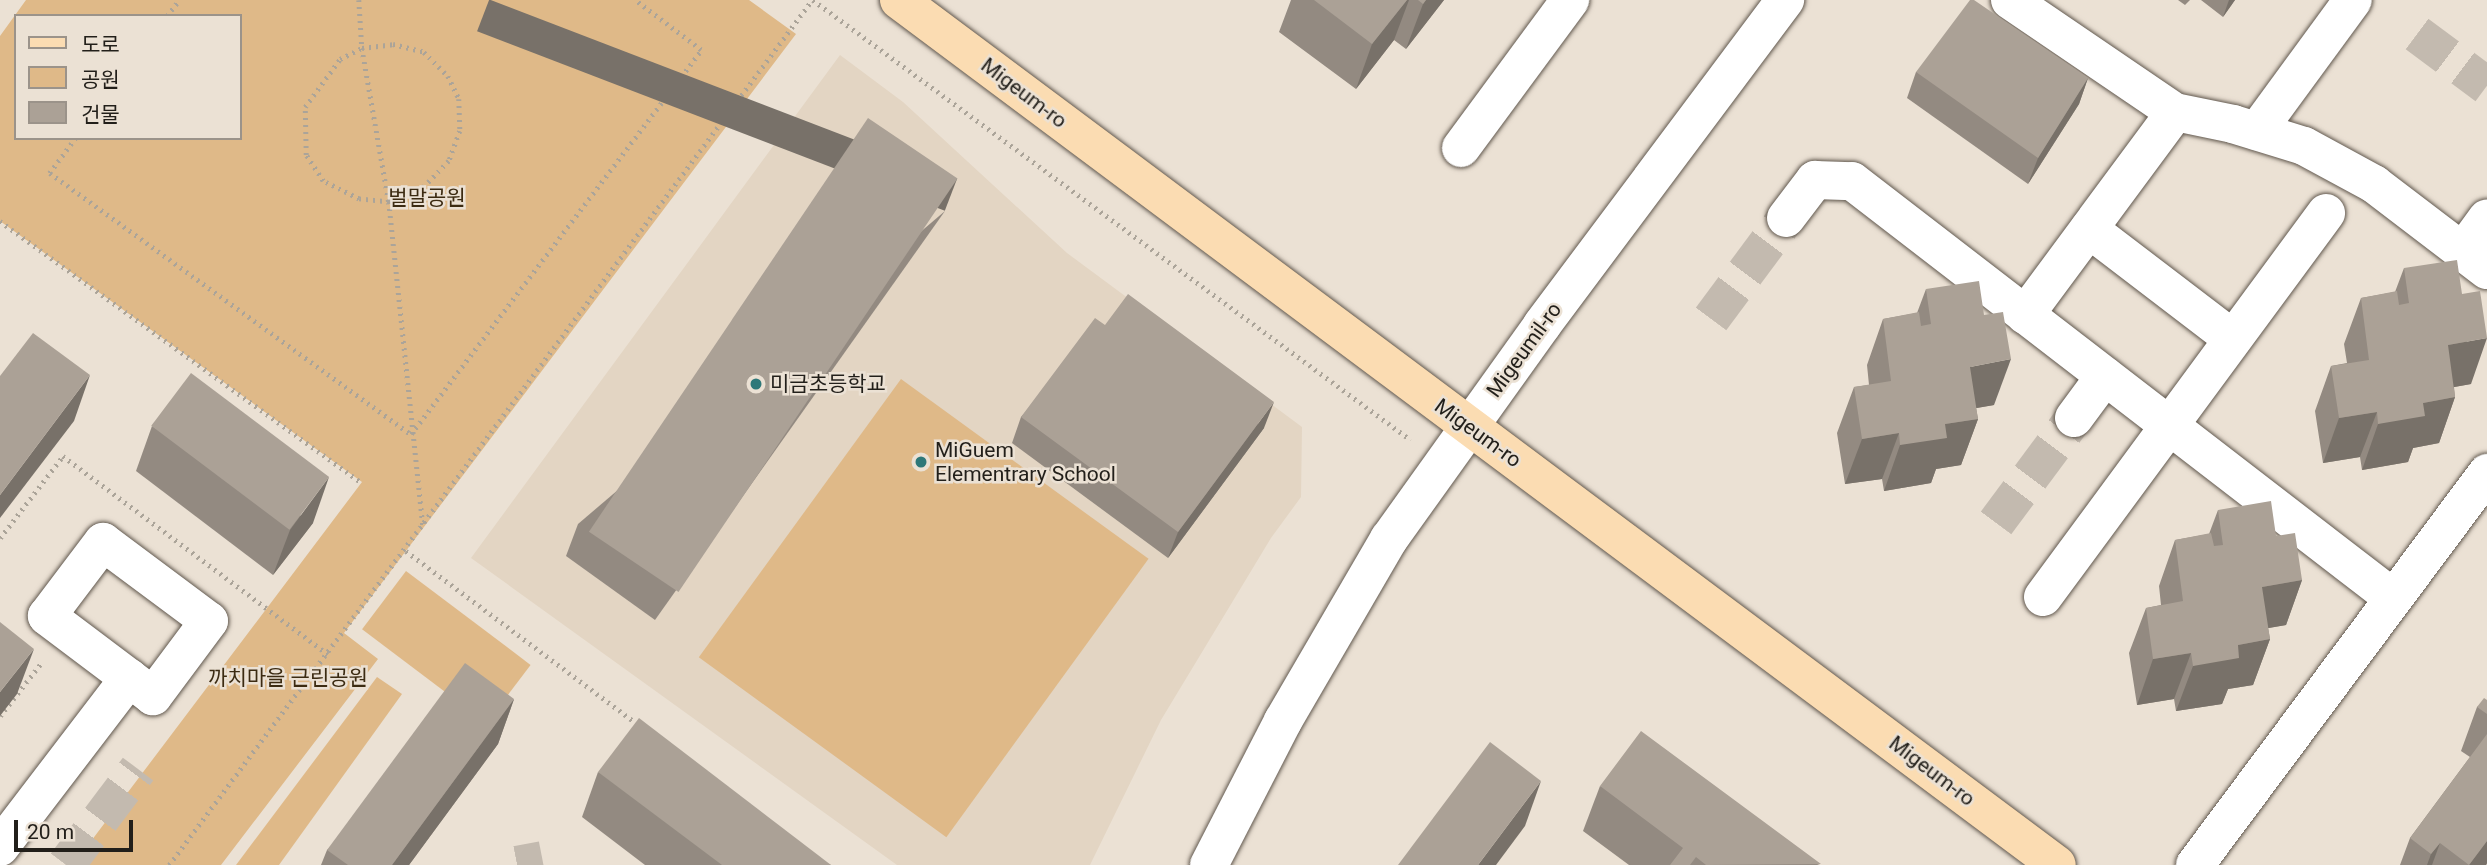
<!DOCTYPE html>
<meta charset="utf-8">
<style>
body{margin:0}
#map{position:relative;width:2487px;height:865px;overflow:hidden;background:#ebe1d4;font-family:Roboto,"Noto Sans KR",sans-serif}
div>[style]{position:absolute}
.built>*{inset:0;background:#e3d5c3}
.green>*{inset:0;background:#dfb988;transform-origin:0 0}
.minor-tunnel>*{height:38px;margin-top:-19px;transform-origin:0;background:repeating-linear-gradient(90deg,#c3baaf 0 38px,transparent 0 57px)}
.path>*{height:4.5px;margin-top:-2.25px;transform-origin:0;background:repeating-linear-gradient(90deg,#aba499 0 2px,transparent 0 7px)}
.roads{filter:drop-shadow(0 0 2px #61584e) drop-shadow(0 0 2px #61584e)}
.minor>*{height:38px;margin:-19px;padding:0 19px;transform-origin:19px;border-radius:19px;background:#fff}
.major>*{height:38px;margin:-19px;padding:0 19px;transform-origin:19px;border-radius:19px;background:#fbdcb2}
.wall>*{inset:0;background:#938a81}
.shaded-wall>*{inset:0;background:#787169;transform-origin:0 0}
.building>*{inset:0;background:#aba196;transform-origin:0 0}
.dots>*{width:19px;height:19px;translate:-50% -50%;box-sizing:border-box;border:4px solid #ebe1d4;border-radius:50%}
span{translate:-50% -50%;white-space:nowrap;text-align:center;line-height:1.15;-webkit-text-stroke:5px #ebe1d4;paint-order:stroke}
.street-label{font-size:21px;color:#221f1a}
.park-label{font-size:21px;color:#3c2b12}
.poi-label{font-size:21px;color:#221f1a}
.left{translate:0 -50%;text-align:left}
.legend{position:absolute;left:14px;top:14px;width:228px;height:126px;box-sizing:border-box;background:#ebe1d4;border:2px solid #9b938a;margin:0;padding:9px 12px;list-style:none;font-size:21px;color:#221f1a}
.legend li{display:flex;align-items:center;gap:14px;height:35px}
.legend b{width:35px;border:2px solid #9b938a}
.scale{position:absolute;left:14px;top:820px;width:119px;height:32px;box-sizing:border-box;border:4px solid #221f1a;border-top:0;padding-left:9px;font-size:21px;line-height:24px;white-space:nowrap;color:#221f1a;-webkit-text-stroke:5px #ebe1d4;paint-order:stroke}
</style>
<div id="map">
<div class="built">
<div style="clip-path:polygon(840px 55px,903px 102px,1067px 253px,1302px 427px,1301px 497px,1271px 538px,1161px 720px,1090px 865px,897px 865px,471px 558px)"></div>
</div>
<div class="green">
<div style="clip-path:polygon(evenodd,26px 0,749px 0,796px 34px,344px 633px,378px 659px,221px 865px,73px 865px,362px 482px,0 221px,0 36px,26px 0,16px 16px,240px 16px,240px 138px,16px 138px,16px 16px)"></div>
<div style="left:901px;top:379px;width:306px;height:344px;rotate:36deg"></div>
<div style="left:406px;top:571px;width:156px;height:73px;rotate:37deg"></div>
<div style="clip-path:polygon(377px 677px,402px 694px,279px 865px,236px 865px)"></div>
</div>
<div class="minor-tunnel">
<div style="left:2417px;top:34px;width:87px;rotate:36.6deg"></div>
<div style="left:1711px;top:319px;width:126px;rotate:-53.4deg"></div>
<div style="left:1996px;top:523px;width:131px;rotate:-53.4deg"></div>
<div style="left:66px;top:865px;width:120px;rotate:-53.1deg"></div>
<div style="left:517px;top:865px;width:26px;rotate:-11deg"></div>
</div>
<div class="path">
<div style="left:359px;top:0;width:48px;rotate:86.4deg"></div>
<div style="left:362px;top:48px;width:156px;rotate:80.1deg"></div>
<div style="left:389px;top:202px;width:327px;rotate:84deg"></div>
<div style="left:813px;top:0;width:742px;rotate:36.35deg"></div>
<div style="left:167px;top:16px;width:20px;rotate:-53deg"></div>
<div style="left:393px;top:44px;width:32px;rotate:14deg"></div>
<div style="left:424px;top:52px;width:34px;rotate:45deg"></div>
<div style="left:448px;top:76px;width:25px;rotate:64deg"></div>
<div style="left:459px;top:99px;width:32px;rotate:88deg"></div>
<div style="left:460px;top:131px;width:32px;rotate:110deg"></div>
<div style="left:449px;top:161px;width:37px;rotate:134deg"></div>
<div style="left:423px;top:188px;width:37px;rotate:158deg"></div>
<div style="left:389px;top:202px;width:30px;rotate:-174deg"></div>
<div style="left:359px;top:199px;width:40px;rotate:-153.4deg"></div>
<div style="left:323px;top:181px;width:31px;rotate:-123deg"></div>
<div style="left:306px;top:155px;width:48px;rotate:-91.2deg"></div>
<div style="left:305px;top:107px;width:59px;rotate:-53.9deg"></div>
<div style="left:340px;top:59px;width:25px;rotate:-27deg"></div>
<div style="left:362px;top:48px;width:31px;rotate:-7deg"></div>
<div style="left:76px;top:138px;width:44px;rotate:126.6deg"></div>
<div style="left:50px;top:173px;width:445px;rotate:35.9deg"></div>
<div style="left:411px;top:434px;width:481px;rotate:-52.9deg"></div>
<div style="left:701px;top:50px;width:83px;rotate:-142.9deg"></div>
<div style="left:0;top:221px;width:447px;rotate:35.9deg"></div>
<div style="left:0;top:538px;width:103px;rotate:-52.5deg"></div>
<div style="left:63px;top:456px;width:331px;rotate:36.8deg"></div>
<div style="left:406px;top:551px;width:292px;rotate:36.8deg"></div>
<div style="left:0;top:716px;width:68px;rotate:-52.1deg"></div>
<div style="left:169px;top:865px;width:1078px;rotate:-53.37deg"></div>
</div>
<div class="roads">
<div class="minor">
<div style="left:2010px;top:0;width:199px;rotate:34.2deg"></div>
<div style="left:2175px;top:112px;width:59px;rotate:11.7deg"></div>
<div style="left:2233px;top:124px;width:74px;rotate:17.2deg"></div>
<div style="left:2304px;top:146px;width:80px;rotate:28.5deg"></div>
<div style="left:2374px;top:184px;width:142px;rotate:37.3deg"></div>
<div style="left:2257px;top:131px;width:162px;rotate:-53.8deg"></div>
<div style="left:1461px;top:148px;width:184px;rotate:-53.6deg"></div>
<div style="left:1786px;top:218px;width:48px;rotate:-52.7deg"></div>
<div style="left:1815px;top:180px;width:37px;rotate:2deg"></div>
<div style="left:1852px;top:181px;width:683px;rotate:37.62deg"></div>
<div style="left:2089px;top:229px;width:181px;rotate:37.4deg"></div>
<div style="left:2464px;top:250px;width:39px;rotate:-54deg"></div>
<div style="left:2025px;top:315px;width:252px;rotate:-53.5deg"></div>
<div style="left:2074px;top:418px;width:52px;rotate:-53.6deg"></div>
<div style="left:103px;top:542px;width:132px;rotate:36.7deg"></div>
<div style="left:209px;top:621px;width:94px;rotate:126.7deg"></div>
<div style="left:153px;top:696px;width:133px;rotate:-143deg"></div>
<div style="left:47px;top:616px;width:93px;rotate:-52.9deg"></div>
<div style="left:2043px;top:597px;width:477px;rotate:-53.6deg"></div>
<div style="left:0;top:847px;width:213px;rotate:-52.6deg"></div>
<div style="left:1209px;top:865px;width:162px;rotate:-62.8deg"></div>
<div style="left:1283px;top:721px;width:211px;rotate:-59.8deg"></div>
<div style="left:1389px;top:539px;width:263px;rotate:-54.4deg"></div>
<div style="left:1542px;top:325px;width:406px;rotate:-53.2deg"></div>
<div style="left:2195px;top:865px;width:489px;rotate:-53.3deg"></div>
</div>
<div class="major">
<div style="left:899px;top:0;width:1445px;rotate:36.76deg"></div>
</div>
</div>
<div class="wall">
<div style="clip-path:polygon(1291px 0,1444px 0,1406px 49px,1394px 40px,1356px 89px,1279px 32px)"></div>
<div style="clip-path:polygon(2178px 0,2190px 0,2185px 5px)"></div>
<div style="clip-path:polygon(2201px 0,2235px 0,2223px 17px)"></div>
<div style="clip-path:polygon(1916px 72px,2088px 78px,2079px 104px,2028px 184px,1907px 98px)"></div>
<div style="clip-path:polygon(945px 211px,655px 620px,566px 556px,578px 524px)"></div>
<div style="clip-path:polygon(2404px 268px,2462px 294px,2471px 384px,2454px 387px,2455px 397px,2439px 443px,2413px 448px,2408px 462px,2362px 470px,2360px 457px,2323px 463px,2315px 411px,2331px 366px,2347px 363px,2344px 344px,2361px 298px,2395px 292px)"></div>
<div style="clip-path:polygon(1926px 289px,1994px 405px,1976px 408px,1978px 419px,1961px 465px,1936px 469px,1931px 483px,1884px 491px,1882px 479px,1845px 484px,1837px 433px,1854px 387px,1869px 385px,1867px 365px,1883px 319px,1917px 313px)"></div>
<div style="clip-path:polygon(1105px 325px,1264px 428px,1168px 558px,1012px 443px,1021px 417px)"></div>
<div style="clip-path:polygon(152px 426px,313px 523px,273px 575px,136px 471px)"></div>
<div style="clip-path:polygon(2218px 510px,2276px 536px,2302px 580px,2286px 625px,2268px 628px,2270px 639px,2253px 685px,2228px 689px,2222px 704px,2176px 711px,2174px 699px,2137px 705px,2129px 653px,2146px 608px,2161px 605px,2159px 586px,2175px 540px,2209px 534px)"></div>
<div style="clip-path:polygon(514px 699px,498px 744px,409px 865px,321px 865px,327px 850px)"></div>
<div style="clip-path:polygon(2487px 700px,2487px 863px,2486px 865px,2400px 865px,2410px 838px,2470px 757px,2461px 751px,2477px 707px)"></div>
<div style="clip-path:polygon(598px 772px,831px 865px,645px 865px,582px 817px)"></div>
<div style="clip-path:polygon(1600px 786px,1820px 865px,1629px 865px,1583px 831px)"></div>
</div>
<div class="shaded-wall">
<div style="clip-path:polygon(1407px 0,1409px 0,1394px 40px,1356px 89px,1372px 44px)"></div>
<div style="clip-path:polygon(1426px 0,1444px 0,1406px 49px,1423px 4px)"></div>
<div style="clip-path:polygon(2229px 0,2235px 0,2223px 17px)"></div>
<div style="clip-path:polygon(2088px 78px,2079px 104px,2028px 184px,2038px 158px)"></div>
<div style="left:957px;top:179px;width:34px;height:501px;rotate:111deg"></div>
<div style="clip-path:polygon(2487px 338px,2471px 384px,2432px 391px,2448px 345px)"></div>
<div style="clip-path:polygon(2011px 359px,1994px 405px,1954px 412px,1970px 367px)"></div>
<div style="clip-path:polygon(90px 375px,74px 421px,0 518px,0 495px)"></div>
<div style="clip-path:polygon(2455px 397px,2439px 443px,2413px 448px,2408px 462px,2362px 470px,2378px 424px,2423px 403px)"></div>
<div style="clip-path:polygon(1274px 402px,1264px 428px,1168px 558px,1178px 532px)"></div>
<div style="clip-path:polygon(2377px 412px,2360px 457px,2323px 463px,2339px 418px)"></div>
<div style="clip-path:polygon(1978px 419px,1961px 465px,1936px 469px,1931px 483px,1884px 491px,1900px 445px,1945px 424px)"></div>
<div style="clip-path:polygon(1899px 433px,1882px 479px,1845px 484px,1862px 439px)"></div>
<div style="clip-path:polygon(329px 477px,313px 523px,273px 575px,290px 530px)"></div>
<div style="clip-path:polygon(2302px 580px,2286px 625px,2246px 632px,2262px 587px)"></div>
<div style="clip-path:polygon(2270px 639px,2253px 685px,2228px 689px,2222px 704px,2176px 711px,2193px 666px,2238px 645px)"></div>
<div style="clip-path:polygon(34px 649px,17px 694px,0 716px,0 692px)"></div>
<div style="clip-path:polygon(2191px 653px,2174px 699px,2137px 705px,2153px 659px)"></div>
<div style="clip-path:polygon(514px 699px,498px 744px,409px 865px,392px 865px)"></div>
<div style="clip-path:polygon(1541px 781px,1525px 826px,1496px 865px,1478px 865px)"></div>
<div style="clip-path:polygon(2487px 841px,2487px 863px,2486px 865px,2469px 865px)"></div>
<div style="clip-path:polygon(2440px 843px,2432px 865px,2427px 865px,2431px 854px)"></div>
</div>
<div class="building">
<div style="clip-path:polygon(1314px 0,1407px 0,1372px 44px)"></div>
<div style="clip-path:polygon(1418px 0,1426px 0,1423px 4px)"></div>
<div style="clip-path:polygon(1970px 0,1974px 0,2088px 78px,2038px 158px,1916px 72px)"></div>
<div style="left:868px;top:118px;width:108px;height:499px;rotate:34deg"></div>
<div style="clip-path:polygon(2457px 260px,2462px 294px,2480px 291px,2487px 338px,2448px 345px,2455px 397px,2423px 403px,2425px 416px,2378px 424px,2377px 412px,2339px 418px,2331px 366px,2369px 360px,2361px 298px,2397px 291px,2399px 305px,2409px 303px,2404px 268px)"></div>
<div style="clip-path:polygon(1979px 281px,1984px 315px,2003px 312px,2011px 359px,1970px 367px,1978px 419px,1945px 424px,1947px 438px,1900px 445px,1899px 433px,1862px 439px,1854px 387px,1891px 381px,1883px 319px,1919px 312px,1921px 326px,1931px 324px,1926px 289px)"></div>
<div style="clip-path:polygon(1128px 294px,1274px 402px,1178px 532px,1021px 417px,1095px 318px,1105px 325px)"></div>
<div style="clip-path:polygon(33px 333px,90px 375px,0 495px,0 376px)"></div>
<div style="left:191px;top:373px;width:173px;height:66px;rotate:37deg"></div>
<div style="clip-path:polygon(2271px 501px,2276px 536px,2295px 533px,2302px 580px,2262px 587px,2270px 639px,2238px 645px,2239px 658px,2193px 666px,2191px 653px,2153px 659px,2146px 608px,2183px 601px,2175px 540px,2211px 533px,2214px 546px,2223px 545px,2218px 510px)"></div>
<div style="clip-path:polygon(0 622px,34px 649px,0 692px)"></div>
<div style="clip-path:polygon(465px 663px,514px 699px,392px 865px,348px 865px,327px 850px)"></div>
<div style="clip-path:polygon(2484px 698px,2487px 700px,2487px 714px,2477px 707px)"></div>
<div style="clip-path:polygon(639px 718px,831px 865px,722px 865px,598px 772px)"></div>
<div style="clip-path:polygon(1641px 731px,1821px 864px,1706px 865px,1696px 857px,1690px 865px,1670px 865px,1683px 848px,1600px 786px)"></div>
<div style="clip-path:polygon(2487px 734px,2487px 841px,2469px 865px,2440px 843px,2431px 854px,2410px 838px)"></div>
<div style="clip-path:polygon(1490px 742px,1541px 781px,1478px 865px,1398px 865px)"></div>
</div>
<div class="dots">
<div style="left:756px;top:384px;background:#2e7879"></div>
<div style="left:921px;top:462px;background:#2e7879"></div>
</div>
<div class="street-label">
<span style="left:1024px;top:93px;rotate:37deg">Migeum-ro</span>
<span style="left:1524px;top:350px;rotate:-54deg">Migeumil-ro</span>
<span style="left:1478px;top:433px;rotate:36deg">Migeum-ro</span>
<span style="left:1932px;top:771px;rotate:37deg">Migeum-ro</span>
</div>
<div class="park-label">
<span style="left:427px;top:198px">벌말공원</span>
<span style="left:288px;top:678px">까치마을 근린공원</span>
</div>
<div class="poi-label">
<span class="left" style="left:770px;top:384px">미금초등학교</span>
<span class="left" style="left:935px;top:462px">MiGuem<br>Elementrary School</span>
</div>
<ul class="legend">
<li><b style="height:9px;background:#fbdcb2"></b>도로</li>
<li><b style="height:19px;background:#dfb988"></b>공원</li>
<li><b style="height:19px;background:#aba196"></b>건물</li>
</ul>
<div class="scale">20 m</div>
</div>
